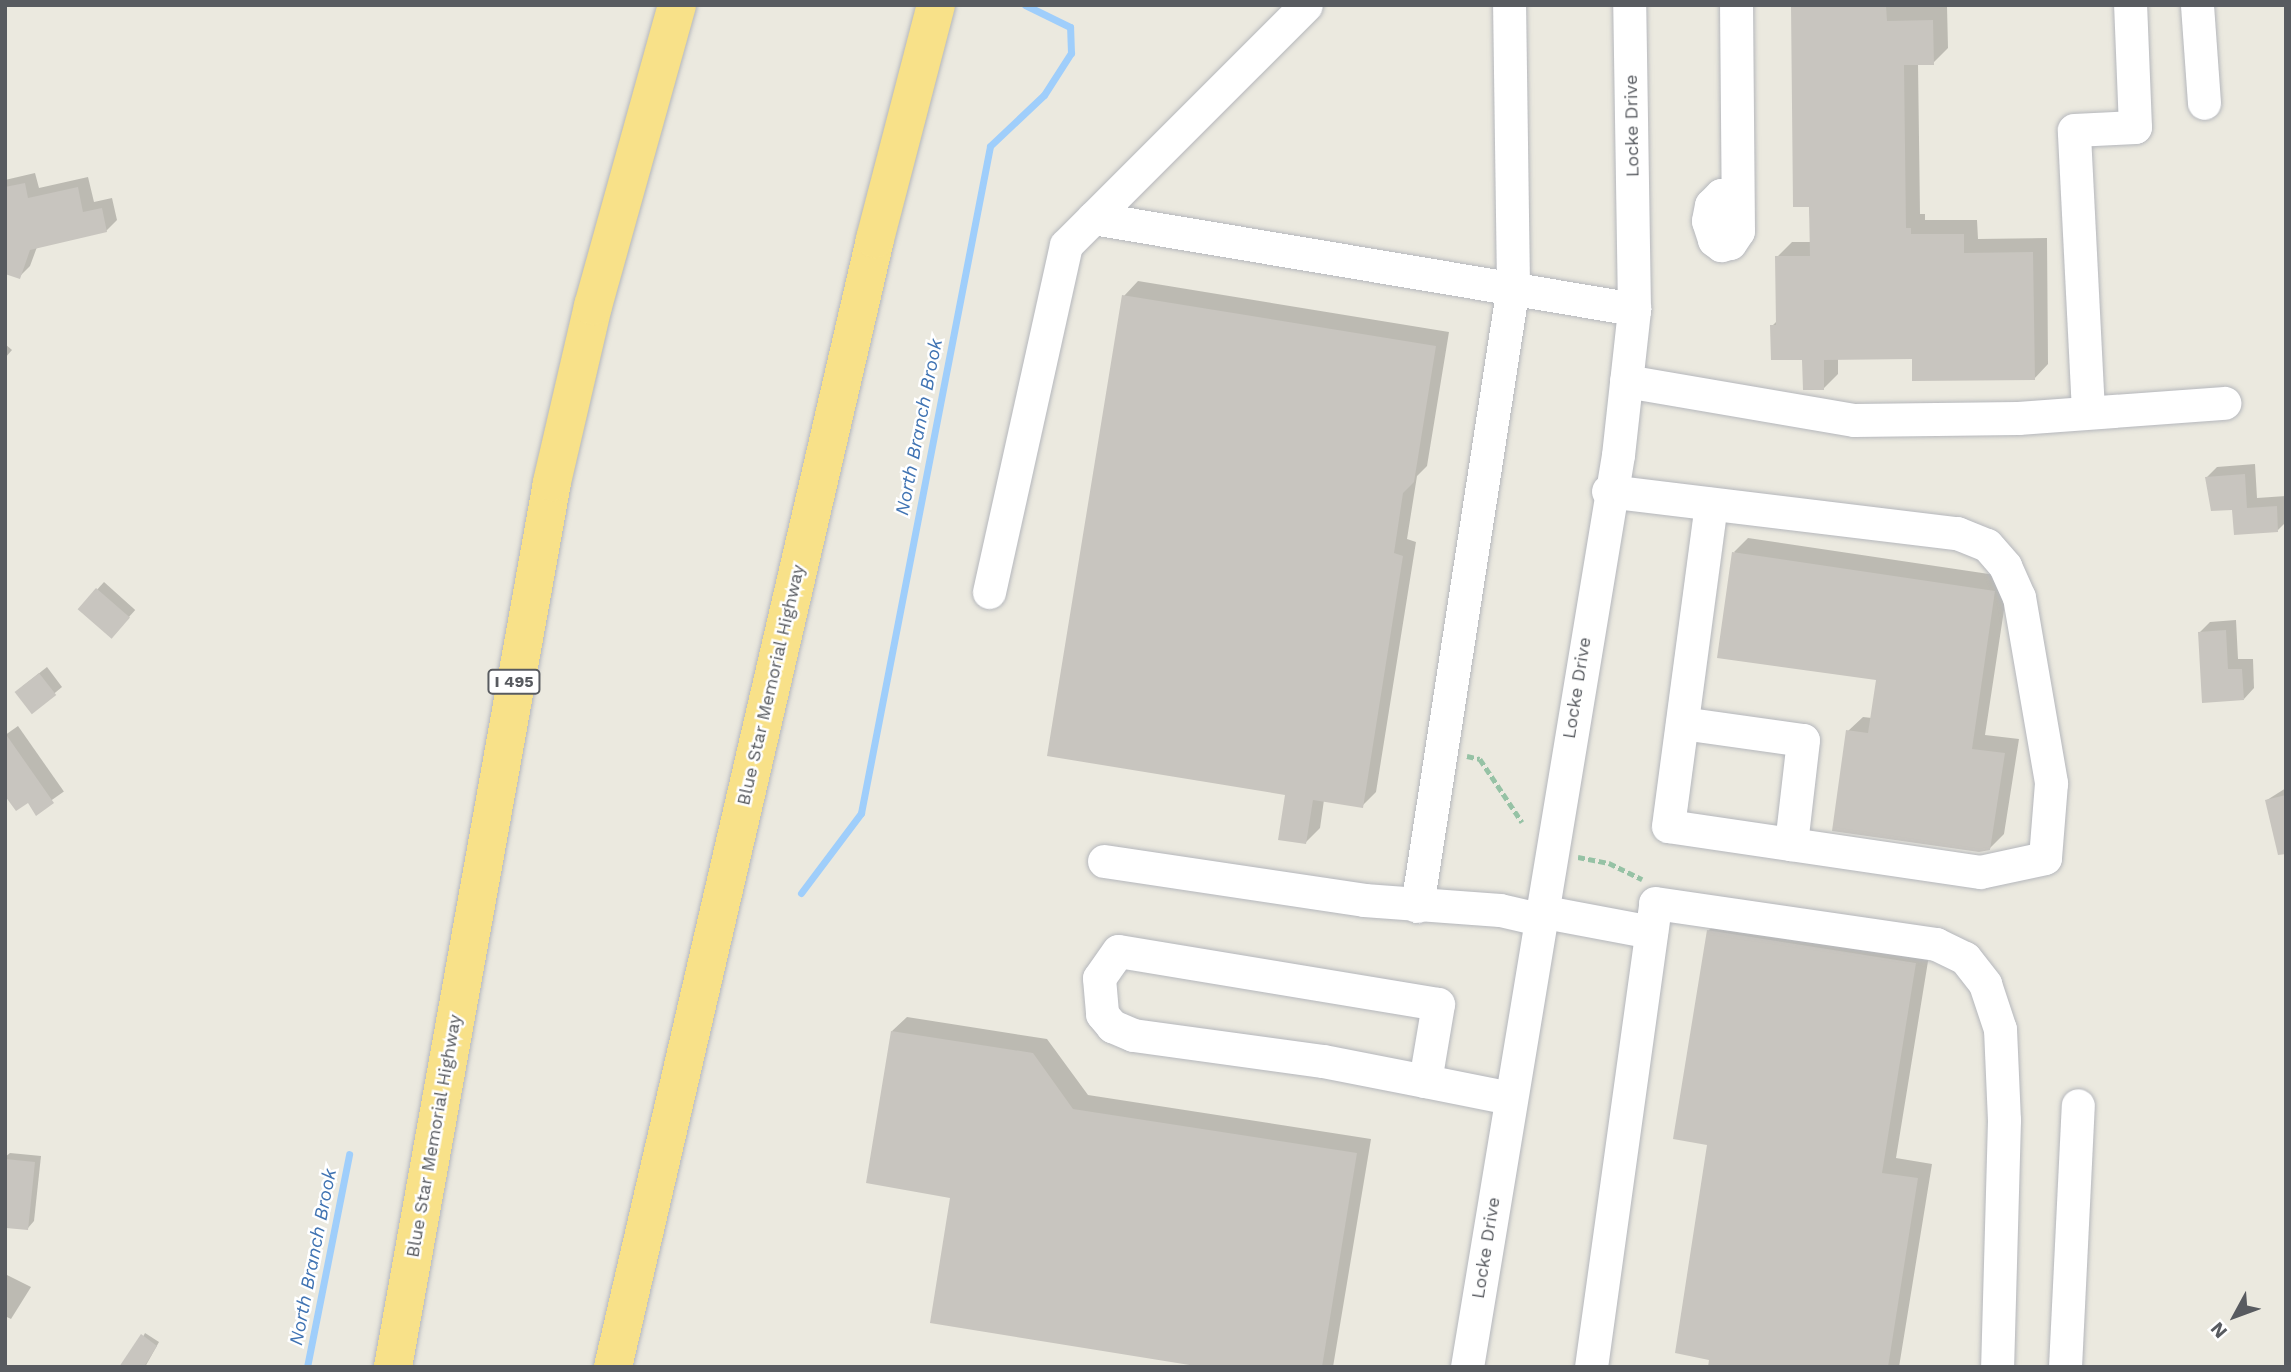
<!DOCTYPE html>
<style>
body{margin:0}
#map{position:relative;width:2291px;height:1372px;overflow:hidden;background:#ebe9df;font-family:"Work Sans",sans-serif}
div>[style]{position:absolute}
.shadow>*{inset:0;background:#0003;transform-origin:0 0}
.stream>*{height:7px;margin:-3.5px;padding:0 3.5px;transform-origin:3.5px;border-radius:3.5px;background:#9fcefb}
.building>*{inset:0;background:#c8c5bf;transform-origin:0 0}
.path>*{height:4.5px;margin-top:-2.25px;transform-origin:0;background:repeating-linear-gradient(90deg,#96c2a5 0 7px,transparent 0 10.5px)}
.roads{filter:drop-shadow(0 0 2px #b5b7bc) drop-shadow(0 0 2px #b5b7bc)}
.minor>*{height:33px;margin:-16.5px;padding:0 16.5px;transform-origin:16.5px;border-radius:16.5px;background:#fff}
.highway>*{height:38px;margin:-19px;padding:0 19px;transform-origin:19px;border-radius:19px;background:#f8e189}
span{translate:-50% -50%;white-space:nowrap;text-align:center;line-height:1.15;-webkit-text-stroke:5px #fff;paint-order:stroke}
.shield-label span{padding:2px 5px;background:#fff;border:2px solid;border-radius:5px;-webkit-text-stroke-width:0}
.shield-label{font-size:16px;color:#585b60;font-weight:700}
.street-label{font-size:18px;color:#585b60}
.water-label{font-size:19px;color:#4174b3;font-style:italic}
.frame{position:absolute;inset:0;border:7px solid #585b60;pointer-events:none}
.north{position:absolute;left:2200px;top:1281px;width:70px;height:70px;-webkit-text-stroke:5px #fff;paint-order:stroke;rotate:229deg;font-size:19px;font-weight:700;line-height:28px;text-align:center;color:#585b60}
.north::after{content:'';display:block;margin:auto;width:24px;height:32px;background:#585b60;clip-path:polygon(50% 0,100% 100%,50% 72%,0 100%)}
</style>
<div id="map">
<div class="shadow">
<div style="clip-path:polygon(1792px 5px,1947px 6px,1948px 48px,1933px 63px,1918px 63px,1920px 214px,1925px 214px,1925px 220px,1977px 220px,1978px 239px,2047px 238px,2048px 364px,2034px 379px,1913px 358px,1838px 358px,1838px 374px,1823px 389px,1804px 358px,1772px 326px,1778px 320px,1777px 257px,1792px 242px,1812px 242px)"></div>
<div style="clip-path:polygon(35px 173px,39px 188px,88px 177px,94px 202px,112px 198px,117px 220px,106px 231px,37px 247px,30px 266px,19px 277px,5px 272px,5px 180px)"></div>
<div style="clip-path:polygon(1138px 281px,1449px 332px,1427px 466px,1417px 476px,1407px 539px,1416px 542px,1376px 792px,1362px 806px,1324px 800px,1320px 828px,1305px 843px,1124px 296px)"></div>
<div style="clip-path:polygon(5px 344px,12px 350px,5px 358px)"></div>
<div style="clip-path:polygon(2255px 464px,2257px 498px,2286px 496px,2286px 522px,2278px 530px,2234px 508px,2207px 477px,2217px 467px)"></div>
<div style="clip-path:polygon(1748px 538px,2009px 577px,1985px 735px,2019px 739px,2004px 834px,1989px 849px,1848px 731px,1863px 717px,1872px 718px,1878px 679px,1734px 552px)"></div>
<div style="left:104px;top:582px;width:42px;height:36px;rotate:42deg"></div>
<div style="clip-path:polygon(2236px 620px,2238px 659px,2253px 659px,2254px 688px,2244px 699px,2199px 633px,2210px 622px)"></div>
<div style="clip-path:polygon(47px 667px,62px 687px,32px 712px,23px 686px)"></div>
<div style="left:18px;top:726px;width:80px;height:16px;rotate:55deg"></div>
<div style="clip-path:polygon(2286px 788px,2286px 834px,2267px 800px)"></div>
<div style="clip-path:polygon(1723px 916px,1930px 949px,1896px 1158px,1932px 1164px,1899px 1367px,1710px 1367px,1708px 931px)"></div>
<div style="clip-path:polygon(907px 1017px,1047px 1039px,1088px 1095px,1371px 1139px,1333px 1367px,1214px 1367px,952px 1197px,892px 1031px)"></div>
<div style="clip-path:polygon(10px 1153px,41px 1156px,34px 1221px,28px 1228px,5px 1213px,5px 1157px)"></div>
<div style="clip-path:polygon(5px 1274px,31px 1287px,11px 1319px,5px 1316px)"></div>
<div style="clip-path:polygon(145px 1333px,159px 1342px,145px 1367px,127px 1367px)"></div>
</div>
<div class="stream">
<div style="left:801px;top:893px;width:100px;rotate:-53.1deg"></div>
<div style="left:861px;top:813px;width:679px;rotate:-79.05deg"></div>
<div style="left:990px;top:146px;width:74px;rotate:-43.4deg"></div>
<div style="left:1044px;top:95px;width:50px;rotate:-57.3deg"></div>
<div style="left:1071px;top:53px;width:26px;rotate:-92deg"></div>
<div style="left:1070px;top:27px;width:50px;rotate:-153.9deg"></div>
<div style="left:307px;top:1367px;width:217px;rotate:-78.8deg"></div>
</div>
<div class="building">
<div style="clip-path:polygon(1791px 5px,1886px 5px,1887px 21px,1933px 20px,1934px 65px,1904px 65px,1906px 228px,1911px 228px,1911px 234px,1964px 234px,1964px 253px,2033px 252px,2035px 380px,1912px 381px,1912px 359px,1824px 360px,1824px 390px,1803px 390px,1802px 360px,1771px 360px,1770px 325px,1776px 325px,1775px 256px,1810px 256px,1809px 207px,1793px 207px)"></div>
<div style="clip-path:polygon(25px 183px,28px 198px,78px 187px,83px 212px,102px 208px,107px 232px,30px 250px,20px 279px,5px 274px,5px 187px)"></div>
<div style="clip-path:polygon(1122px 295px,1436px 346px,1414px 482px,1403px 493px,1394px 553px,1403px 556px,1363px 808px,1313px 800px,1306px 844px,1278px 840px,1285px 795px,1047px 756px)"></div>
<div style="clip-path:polygon(2245px 474px,2247px 508px,2277px 506px,2278px 532px,2234px 535px,2232px 510px,2211px 511px,2205px 477px)"></div>
<div style="clip-path:polygon(1732px 552px,1995px 591px,1972px 749px,2005px 753px,1990px 850px,1979px 852px,1832px 831px,1846px 730px,1868px 733px,1876px 680px,1717px 658px)"></div>
<div style="left:96px;top:588px;width:45px;height:28px;rotate:41deg"></div>
<div style="clip-path:polygon(2226px 630px,2228px 669px,2242px 669px,2244px 700px,2202px 703px,2198px 632px)"></div>
<div style="left:39px;top:673px;width:28px;height:31px;rotate:52deg"></div>
<div style="clip-path:polygon(5px 733px,54px 803px,36px 816px,28px 803px,16px 811px,5px 796px)"></div>
<div style="clip-path:polygon(2286px 795px,2286px 854px,2278px 855px,2265px 800px)"></div>
<div style="clip-path:polygon(1707px 930px,1916px 963px,1882px 1173px,1918px 1178px,1888px 1367px,1708px 1367px,1709px 1360px,1675px 1353px,1707px 1145px,1673px 1139px)"></div>
<div style="clip-path:polygon(891px 1031px,1033px 1053px,1073px 1109px,1357px 1153px,1322px 1367px,1202px 1367px,930px 1323px,950px 1198px,866px 1183px)"></div>
<div style="clip-path:polygon(5px 1159px,35px 1162px,28px 1230px,6px 1228px)"></div>
<div style="clip-path:polygon(141px 1334px,157px 1346px,144px 1367px,119px 1367px)"></div>
</div>
<div class="path">
<div style="left:1467px;top:756px;width:13px;rotate:13deg"></div>
<div style="left:1480px;top:759px;width:76px;rotate:56.3deg"></div>
<div style="left:1578px;top:857px;width:32px;rotate:11deg"></div>
<div style="left:1609px;top:863px;width:37px;rotate:26deg"></div>
</div>
<div class="roads">
<div class="minor">
<div style="left:2197px;top:5px;width:98px;rotate:85.9deg"></div>
<div style="left:1734px;top:197px;width:13px;rotate:-171deg"></div>
<div style="left:1721px;top:195px;width:14px;rotate:135deg"></div>
<div style="left:1711px;top:205px;width:16px;rotate:101deg"></div>
<div style="left:1708px;top:221px;width:20px;rotate:72deg"></div>
<div style="left:1714px;top:240px;width:9px;rotate:36deg"></div>
<div style="left:1721px;top:245px;width:9px;rotate:-13deg"></div>
<div style="left:1730px;top:243px;width:14px;rotate:-56deg"></div>
<div style="left:1738px;top:231px;width:226px;rotate:-90.5deg"></div>
<div style="left:1093px;top:218px;width:549px;rotate:9.55deg"></div>
<div style="left:1626px;top:381px;width:231px;rotate:9.7deg"></div>
<div style="left:1854px;top:420px;width:164px;rotate:-0.7deg"></div>
<div style="left:2018px;top:418px;width:207px;rotate:-4.2deg"></div>
<div style="left:2088px;top:411px;width:281px;rotate:-92.9deg"></div>
<div style="left:2074px;top:130px;width:61px;rotate:-2.8deg"></div>
<div style="left:2135px;top:127px;width:122px;rotate:-92.3deg"></div>
<div style="left:1608px;top:491px;width:352px;rotate:6.9deg"></div>
<div style="left:1957px;top:533px;width:32px;rotate:22deg"></div>
<div style="left:1987px;top:545px;width:28px;rotate:49deg"></div>
<div style="left:2005px;top:566px;width:34px;rotate:66deg"></div>
<div style="left:2019px;top:597px;width:189px;rotate:80.2deg"></div>
<div style="left:2051px;top:783px;width:75px;rotate:94.6deg"></div>
<div style="left:2045px;top:858px;width:66px;rotate:167.8deg"></div>
<div style="left:1980px;top:872px;width:315px;rotate:-171.6deg"></div>
<div style="left:1668px;top:826px;width:325px;rotate:-82.4deg"></div>
<div style="left:989px;top:592px;width:355px;rotate:-77.5deg"></div>
<div style="left:1066px;top:245px;width:339px;rotate:-45deg"></div>
<div style="left:1682px;top:723px;width:122px;rotate:8deg"></div>
<div style="left:1803px;top:740px;width:105px;rotate:96.6deg"></div>
<div style="left:1104px;top:861px;width:263px;rotate:8.5deg"></div>
<div style="left:1364px;top:900px;width:136px;rotate:4.2deg"></div>
<div style="left:1500px;top:910px;width:40px;rotate:13deg"></div>
<div style="left:1417px;top:906px;width:627px;rotate:-81.2deg"></div>
<div style="left:1513px;top:286px;width:281px;rotate:-90.8deg"></div>
<div style="left:1540px;top:911px;width:113px;rotate:10.7deg"></div>
<div style="left:1425px;top:1081px;width:78px;rotate:-80.4deg"></div>
<div style="left:1438px;top:1004px;width:324px;rotate:-170.6deg"></div>
<div style="left:1118px;top:951px;width:33px;rotate:125deg"></div>
<div style="left:1099px;top:978px;width:36px;rotate:85deg"></div>
<div style="left:1102px;top:1014px;width:16px;rotate:50deg"></div>
<div style="left:1112px;top:1026px;width:23px;rotate:23deg"></div>
<div style="left:1133px;top:1035px;width:192px;rotate:7.8deg"></div>
<div style="left:1323px;top:1061px;width:104px;rotate:11.1deg"></div>
<div style="left:1425px;top:1081px;width:87px;rotate:11.3deg"></div>
<div style="left:1467px;top:1367px;width:924px;rotate:-80.6deg"></div>
<div style="left:1618px;top:455px;width:147px;rotate:-83.7deg"></div>
<div style="left:1634px;top:309px;width:304px;rotate:-90.9deg"></div>
<div style="left:1591px;top:1367px;width:468px;rotate:-82.1deg"></div>
<div style="left:1655px;top:903px;width:284px;rotate:8.3deg"></div>
<div style="left:1936px;top:944px;width:32px;rotate:26deg"></div>
<div style="left:1965px;top:958px;width:33px;rotate:52deg"></div>
<div style="left:1985px;top:984px;width:47px;rotate:71.6deg"></div>
<div style="left:2000px;top:1029px;width:91px;rotate:87.5deg"></div>
<div style="left:2004px;top:1120px;width:247px;rotate:91.6deg"></div>
<div style="left:2065px;top:1367px;width:262px;rotate:-87.2deg"></div>
</div>
<div class="highway">
<div style="left:393px;top:1367px;width:899px;rotate:-79.81deg"></div>
<div style="left:552px;top:482px;width:181px;rotate:-76.9deg"></div>
<div style="left:593px;top:306px;width:313px;rotate:-74.4deg"></div>
<div style="left:613px;top:1367px;width:1158px;rotate:-76.92deg"></div>
<div style="left:875px;top:239px;width:242px;rotate:-75.4deg"></div>
</div>
</div>
<div class="shield-label">
<span style="left:514px;top:682px">I 495</span>
</div>
<div class="street-label">
<span style="left:1632px;top:126px;rotate:-91deg">Locke Drive</span>
<span style="left:771px;top:685px;rotate:-77deg">Blue Star Memorial Highway</span>
<span style="left:1577px;top:688px;rotate:-81deg">Locke Drive</span>
<span style="left:434px;top:1136px;rotate:-80deg">Blue Star Memorial Highway</span>
<span style="left:1486px;top:1248px;rotate:-81deg">Locke Drive</span>
</div>
<div class="water-label">
<span style="left:919px;top:427px;rotate:-79deg">North Branch Brook</span>
<span style="left:313px;top:1257px;rotate:-79deg">North Branch Brook</span>
</div>
<div class="frame"></div>
<div class="north">N</div>
</div>
